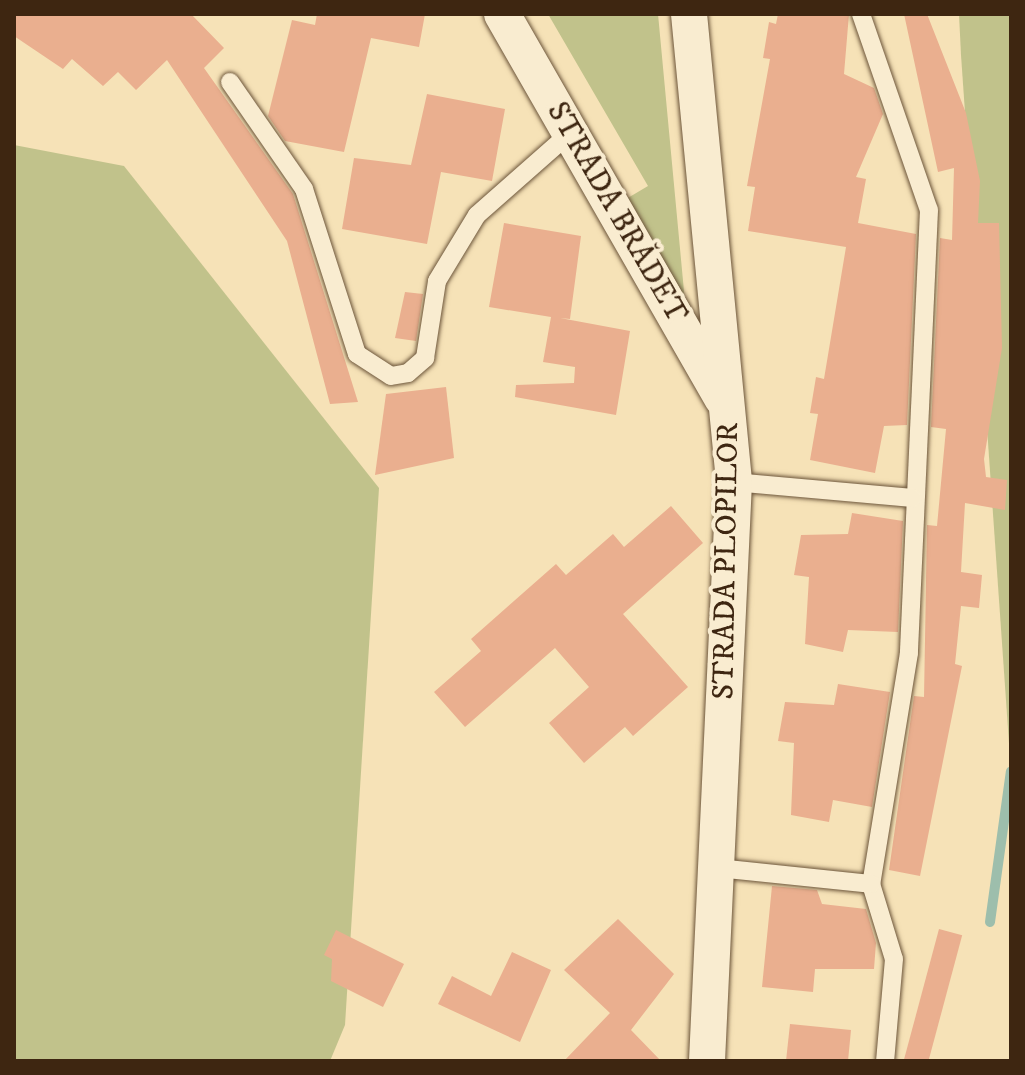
<!DOCTYPE html>
<meta charset="utf-8">
<style>
body{margin:0}
#map{position:relative;width:1025px;height:1075px;overflow:hidden;background:#f6e2b7;font-family:"IM FELL DW Pica",serif}
div>[style]{position:absolute}
.green>*{inset:0;background:#c1c28b}
.stream>*{height:10px;margin:-5px;padding:0 5px;transform-origin:5px;border-radius:5px;background:#9dbeac}
.building>*{inset:0;background:#eaaf8f;transform-origin:0 0}
.roads{filter:drop-shadow(0 0 2px #6c553a) drop-shadow(0 0 2px #6c553a)}
.lane>*{height:18px;margin:-9px;padding:0 9px;transform-origin:9px;border-radius:9px;background:#f9ecd0}
.street>*{height:36px;margin:-18px;padding:0 18px;transform-origin:18px;border-radius:18px;background:#f9ecd0}
span{translate:-50% -50%;white-space:nowrap;text-align:center;line-height:1.15;-webkit-text-stroke:8px #f9ecd0;paint-order:stroke}
.street-label{font-size:30px;color:#3e2611}
.frame{position:absolute;inset:0;border:16px solid #3e2611;pointer-events:none}
</style>
<div id="map">
<div class="green">
<div style="clip-path:polygon(548px 14px,658px 14px,685px 302px,621px 202px,648px 186px)"></div>
<div style="clip-path:polygon(959px 14px,1011px 14px,1011px 772px,961px 55px)"></div>
<div style="clip-path:polygon(14px 145px,124px 166px,379px 488px,345px 1025px,330px 1061px,14px 1061px)"></div>
</div>
<div class="stream">
<div style="left:990px;top:922px;width:152px;rotate:-82.1deg"></div>
</div>
<div class="building">
<div style="clip-path:polygon(14px 14px,191px 14px,224px 48px,204px 68px,293px 194px,358px 402px,330px 404px,287px 241px,167px 60px,136px 90px,118px 72px,103px 86px,72px 59px,63px 69px,14px 36px)"></div>
<div style="clip-path:polygon(317px 14px,425px 14px,419px 47px,371px 38px,344px 152px,285px 141px,268px 116px,292px 20px,315px 25px)"></div>
<div style="clip-path:polygon(778px 14px,849px 14px,844px 74px,874px 88px,883px 114px,856px 177px,866px 179px,858px 223px,916px 234px,907px 425px,884px 426px,875px 473px,810px 460px,818px 414px,810px 413px,816px 377px,824px 379px,846px 247px,748px 231px,755px 187px,747px 186px,770px 59px,763px 58px,769px 22px,776px 24px)"></div>
<div style="clip-path:polygon(904px 14px,927px 14px,966px 113px,980px 181px,978px 223px,999px 223px,1002px 348px,984px 459px,986px 477px,1007px 480px,1005px 510px,965px 503px,961px 572px,982px 575px,979px 608px,961px 606px,955px 664px,962px 666px,920px 876px,889px 870px,914px 696px,924px 697px,927px 525px,937px 526px,946px 429px,931px 427px,940px 238px,952px 240px,954px 168px,938px 172px)"></div>
<div style="clip-path:polygon(427px 94px,505px 109px,492px 181px,441px 172px,427px 244px,342px 229px,354px 158px,411px 165px)"></div>
<div style="clip-path:polygon(504px 223px,581px 236px,570px 319px,560px 318px,630px 331px,616px 415px,515px 397px,516px 385px,574px 383px,575px 367px,543px 362px,551px 317px,489px 307px)"></div>
<div style="clip-path:polygon(405px 292px,423px 294px,416px 341px,395px 338px)"></div>
<div style="clip-path:polygon(446px 387px,454px 458px,375px 475px,386px 394px)"></div>
<div style="clip-path:polygon(671px 506px,703px 543px,623px 614px,688px 687px,633px 736px,625px 727px,584px 763px,549px 723px,589px 687px,555px 648px,465px 727px,434px 692px,481px 651px,471px 639px,556px 564px,566px 575px,613px 534px,624px 547px)"></div>
<div style="clip-path:polygon(852px 513px,903px 521px,898px 632px,848px 630px,843px 652px,805px 644px,809px 577px,794px 575px,801px 535px,848px 534px)"></div>
<div style="clip-path:polygon(838px 684px,890px 692px,872px 807px,833px 800px,829px 822px,791px 815px,794px 743px,778px 741px,785px 702px,834px 705px)"></div>
<div style="clip-path:polygon(772px 886px,817px 890px,822px 904px,866px 909px,876px 943px,874px 969px,815px 969px,813px 992px,762px 987px)"></div>
<div style="clip-path:polygon(618px 919px,674px 974px,631px 1030px,661px 1061px,564px 1061px,610px 1013px,564px 970px)"></div>
<div style="left:939px;top:929px;width:24px;height:136px;rotate:15deg"></div>
<div style="clip-path:polygon(336px 930px,404px 964px,383px 1007px,331px 981px,332px 959px,324px 955px)"></div>
<div style="clip-path:polygon(512px 952px,551px 970px,520px 1042px,438px 1004px,452px 976px,491px 996px)"></div>
<div style="clip-path:polygon(790px 1024px,851px 1030px,848px 1061px,786px 1061px)"></div>
</div>
<div class="roads">
<div class="lane">
<div style="left:861px;top:14px;width:207px;rotate:70.9deg"></div>
<div style="left:929px;top:210px;width:443px;rotate:92.6deg"></div>
<div style="left:909px;top:653px;width:234px;rotate:99.3deg"></div>
<div style="left:871px;top:884px;width:78px;rotate:73deg"></div>
<div style="left:894px;top:959px;width:102px;rotate:95deg"></div>
<div style="left:230px;top:82px;width:130px;rotate:55.3deg"></div>
<div style="left:304px;top:189px;width:173px;rotate:72.2deg"></div>
<div style="left:357px;top:354px;width:40px;rotate:32.9deg"></div>
<div style="left:391px;top:376px;width:17px;rotate:-10deg"></div>
<div style="left:408px;top:373px;width:23px;rotate:-41deg"></div>
<div style="left:425px;top:358px;width:78px;rotate:-81.1deg"></div>
<div style="left:437px;top:281px;width:77px;rotate:-58.8deg"></div>
<div style="left:477px;top:215px;width:124px;rotate:-41.4deg"></div>
<div style="left:734px;top:482px;width:179px;rotate:5.1deg"></div>
<div style="left:717px;top:868px;width:155px;rotate:5.9deg"></div>
</div>
<div class="street">
<div style="left:502px;top:14px;width:443px;rotate:60.2deg"></div>
<div style="left:689px;top:14px;width:470px;rotate:84.5deg"></div>
<div style="left:734px;top:482px;width:580px;rotate:92.67deg"></div>
</div>
</div>
<div class="street-label">
<span style="left:616px;top:213px;rotate:60deg">STRADA BRĂDET</span>
<span style="left:727px;top:561px;rotate:-89deg">STRADA PLOPILOR</span>
</div>
<div class="frame"></div>
</div>
